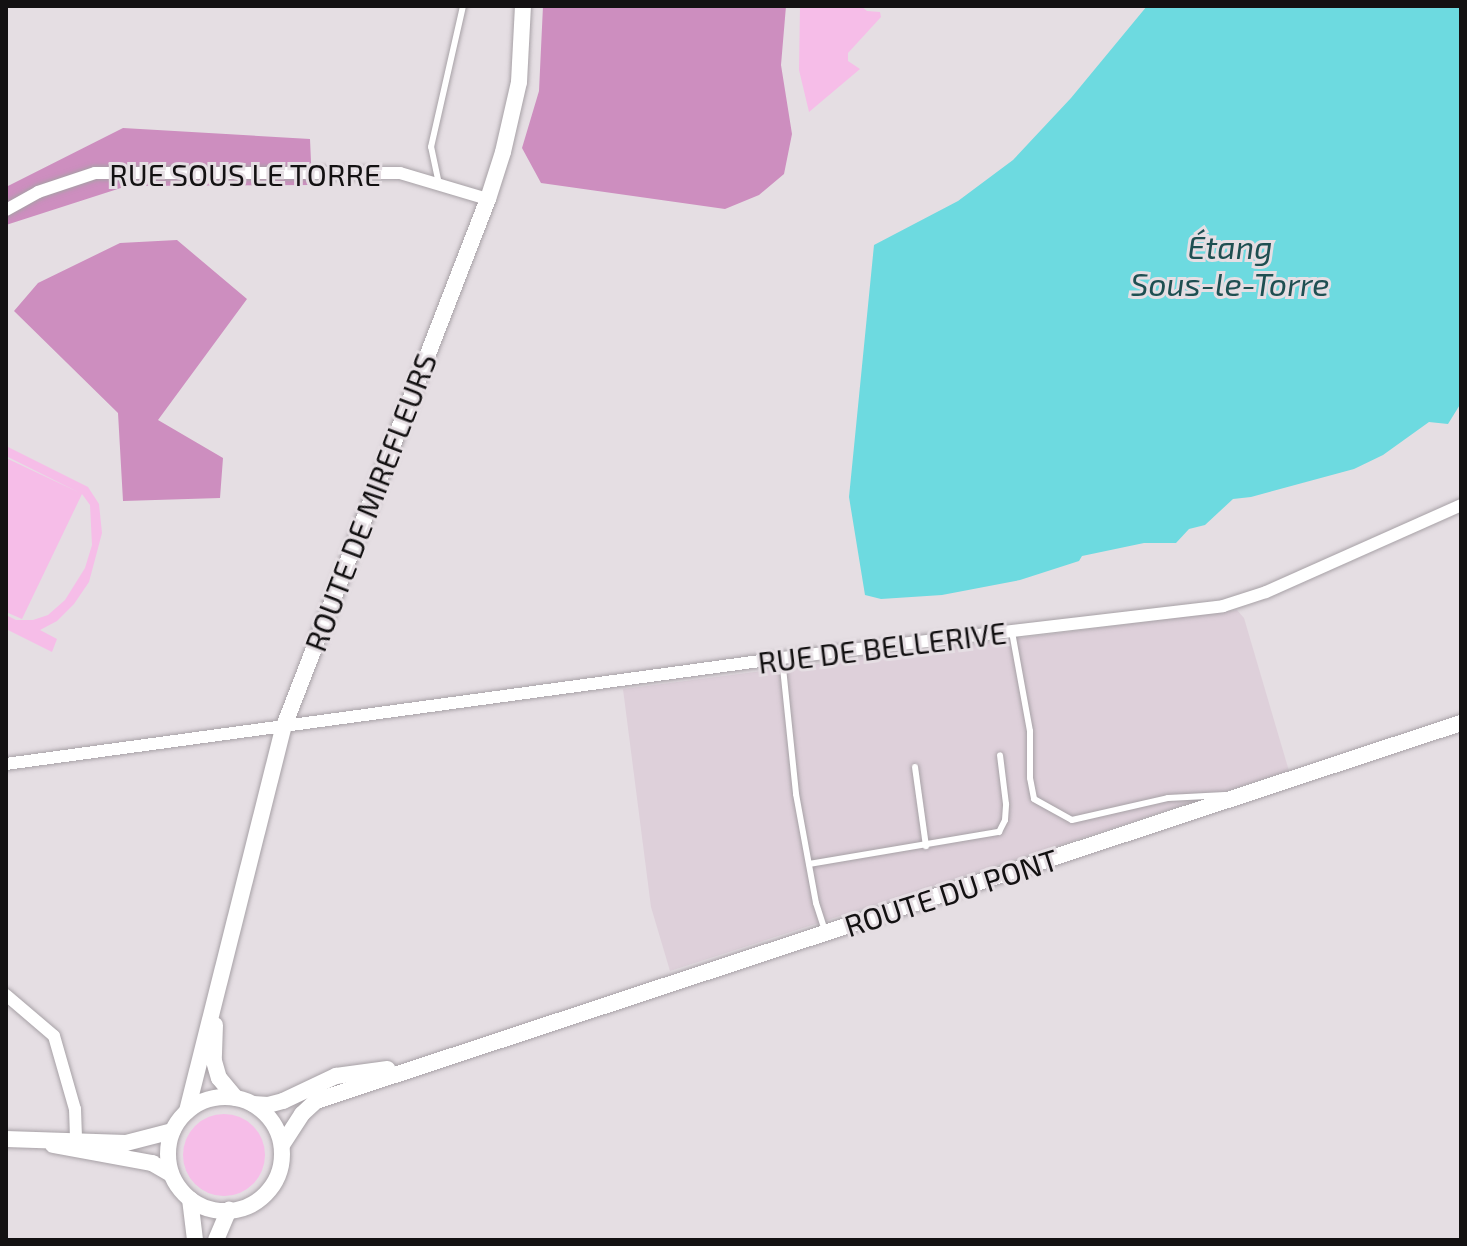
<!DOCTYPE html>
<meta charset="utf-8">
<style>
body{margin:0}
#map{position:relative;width:1467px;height:1246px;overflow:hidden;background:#e5dee3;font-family:"Exo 2",sans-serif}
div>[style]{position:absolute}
.built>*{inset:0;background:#ded0da}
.green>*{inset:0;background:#f6bde8}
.round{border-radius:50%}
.forest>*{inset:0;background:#cd8ebf}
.water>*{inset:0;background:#6ddae0}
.roads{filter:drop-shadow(0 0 2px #a7a1a6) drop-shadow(0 0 2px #a7a1a6)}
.lane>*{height:6px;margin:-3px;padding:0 3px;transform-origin:3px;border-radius:3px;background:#fff}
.street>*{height:12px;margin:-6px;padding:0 6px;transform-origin:6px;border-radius:6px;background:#fff}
.secondary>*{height:16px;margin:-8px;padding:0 8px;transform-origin:8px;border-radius:8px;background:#fff}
.secondary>.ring{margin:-8px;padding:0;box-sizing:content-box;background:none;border:16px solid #fff;border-radius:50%}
span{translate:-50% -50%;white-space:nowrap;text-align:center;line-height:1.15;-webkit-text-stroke:6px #e5dee3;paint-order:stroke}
.street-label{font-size:30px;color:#131112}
.water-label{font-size:32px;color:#1e4f51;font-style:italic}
.frame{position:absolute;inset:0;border:8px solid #131112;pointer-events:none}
</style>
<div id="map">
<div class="built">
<div style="clip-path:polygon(1237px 610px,1244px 618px,1289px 771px,670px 971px,651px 907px,623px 689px)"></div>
</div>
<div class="green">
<div style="clip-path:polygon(800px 6px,861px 6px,867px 11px,880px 12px,881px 17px,848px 53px,848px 61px,860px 69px,809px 112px,799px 70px)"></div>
<div style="clip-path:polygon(6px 446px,88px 487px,99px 504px,102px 533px,89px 582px,74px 604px,57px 621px,40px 630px,57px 639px,52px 652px,6px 629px,6px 615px,16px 620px,33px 620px,48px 615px,65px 600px,85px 568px,92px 545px,90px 505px,82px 494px,22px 619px,6px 612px,6px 458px,80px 493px,6px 456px)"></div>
<div class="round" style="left:183px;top:1114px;width:82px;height:82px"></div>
</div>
<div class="forest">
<div style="clip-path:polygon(543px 6px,786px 6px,781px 65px,792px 134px,784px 174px,759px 195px,725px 209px,541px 183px,522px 148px,539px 91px)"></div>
<div style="clip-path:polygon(123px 128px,310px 139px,312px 185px,127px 186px,6px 225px,6px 187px)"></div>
<div style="clip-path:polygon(177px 240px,247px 299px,158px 420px,223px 458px,220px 498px,123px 501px,118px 413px,14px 311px,38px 283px,120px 243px)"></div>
</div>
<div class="water">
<div style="clip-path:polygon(1147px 6px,1461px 6px,1461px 403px,1448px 424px,1429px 422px,1383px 455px,1354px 469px,1251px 497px,1233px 499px,1205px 525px,1189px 529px,1176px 543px,1144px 543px,1082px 556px,1079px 561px,1020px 580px,942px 595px,881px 599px,865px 595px,849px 497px,874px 245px,958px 201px,1013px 160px,1071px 98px)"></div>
</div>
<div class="roads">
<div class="lane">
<div style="left:439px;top:184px;width:38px;rotate:-102deg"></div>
<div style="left:431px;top:147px;width:145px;rotate:-77.2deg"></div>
<div style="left:1012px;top:632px;width:101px;rotate:79.7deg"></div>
<div style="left:1030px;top:731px;width:47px;rotate:90deg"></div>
<div style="left:1030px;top:778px;width:21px;rotate:79deg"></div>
<div style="left:1034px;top:799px;width:43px;rotate:28.9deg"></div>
<div style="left:1072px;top:820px;width:98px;rotate:-12.9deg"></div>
<div style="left:1168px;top:798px;width:57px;rotate:-3deg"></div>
<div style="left:782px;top:658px;width:137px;rotate:84.1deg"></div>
<div style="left:796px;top:794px;width:111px;rotate:79.6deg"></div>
<div style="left:816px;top:903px;width:28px;rotate:72deg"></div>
<div style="left:915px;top:767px;width:80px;rotate:82.1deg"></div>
<div style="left:809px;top:864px;width:193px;rotate:-9.6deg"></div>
<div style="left:999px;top:832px;width:13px;rotate:-63deg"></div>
<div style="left:1005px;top:820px;width:16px;rotate:-86deg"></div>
<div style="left:1006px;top:804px;width:49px;rotate:-97deg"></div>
</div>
<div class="street">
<div style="left:6px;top:210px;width:37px;rotate:-29deg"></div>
<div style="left:38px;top:192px;width:60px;rotate:-18.4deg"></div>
<div style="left:95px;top:173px;width:305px"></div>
<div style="left:400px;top:173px;width:92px;rotate:16.5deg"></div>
<div style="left:6px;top:764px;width:783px;rotate:-7.78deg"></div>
<div style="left:782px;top:658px;width:444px;rotate:-6.7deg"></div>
<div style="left:1223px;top:606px;width:45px;rotate:-18deg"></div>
<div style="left:1266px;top:592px;width:214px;rotate:-24deg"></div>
<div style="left:6px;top:995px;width:63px;rotate:40.5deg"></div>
<div style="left:54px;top:1036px;width:76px;rotate:74deg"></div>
<div style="left:75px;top:1109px;width:30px;rotate:88deg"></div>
</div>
<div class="secondary">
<div style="left:215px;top:1025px;width:36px;rotate:92deg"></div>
<div style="left:214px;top:1061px;width:18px;rotate:74deg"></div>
<div style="left:219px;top:1078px;width:26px;rotate:50deg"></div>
<div class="ring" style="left:168px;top:1097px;width:98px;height:98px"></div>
<div style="left:253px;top:1104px;width:15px;rotate:4deg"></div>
<div style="left:268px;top:1105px;width:16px;rotate:-15deg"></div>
<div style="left:283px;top:1101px;width:59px;rotate:-25.3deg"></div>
<div style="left:336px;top:1076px;width:52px;rotate:-7.7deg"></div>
<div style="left:187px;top:1111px;width:397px;rotate:-75.9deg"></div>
<div style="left:284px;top:726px;width:565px;rotate:-68.84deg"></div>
<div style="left:488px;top:199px;width:49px;rotate:-72.3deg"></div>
<div style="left:503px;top:152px;width:72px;rotate:-77.1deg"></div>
<div style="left:519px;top:82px;width:76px;rotate:-87deg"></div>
<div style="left:6px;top:1139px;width:120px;rotate:1.9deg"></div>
<div style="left:126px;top:1143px;width:48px;rotate:-14.6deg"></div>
<div style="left:53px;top:1145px;width:101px;rotate:10.3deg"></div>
<div style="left:152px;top:1163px;width:22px;rotate:30deg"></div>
<div style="left:282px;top:1145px;width:37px;rotate:-57deg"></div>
<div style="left:302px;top:1114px;width:19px;rotate:-43deg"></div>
<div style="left:316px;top:1101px;width:1206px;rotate:-18.27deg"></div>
<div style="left:190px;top:1199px;width:41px;rotate:83deg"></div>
<div style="left:216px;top:1240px;width:33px;rotate:-67deg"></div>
</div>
</div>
<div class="street-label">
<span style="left:245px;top:174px">RUE SOUS LE TORRE</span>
<span style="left:370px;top:502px;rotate:-69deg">ROUTE DE MIREFLEURS</span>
<span style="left:882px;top:647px;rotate:-7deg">RUE DE BELLERIVE</span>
<span style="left:951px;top:892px;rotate:-18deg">ROUTE DU PONT</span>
</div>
<div class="water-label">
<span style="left:1230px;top:265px">Étang<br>Sous-le-Torre</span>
</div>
<div class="frame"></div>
</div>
